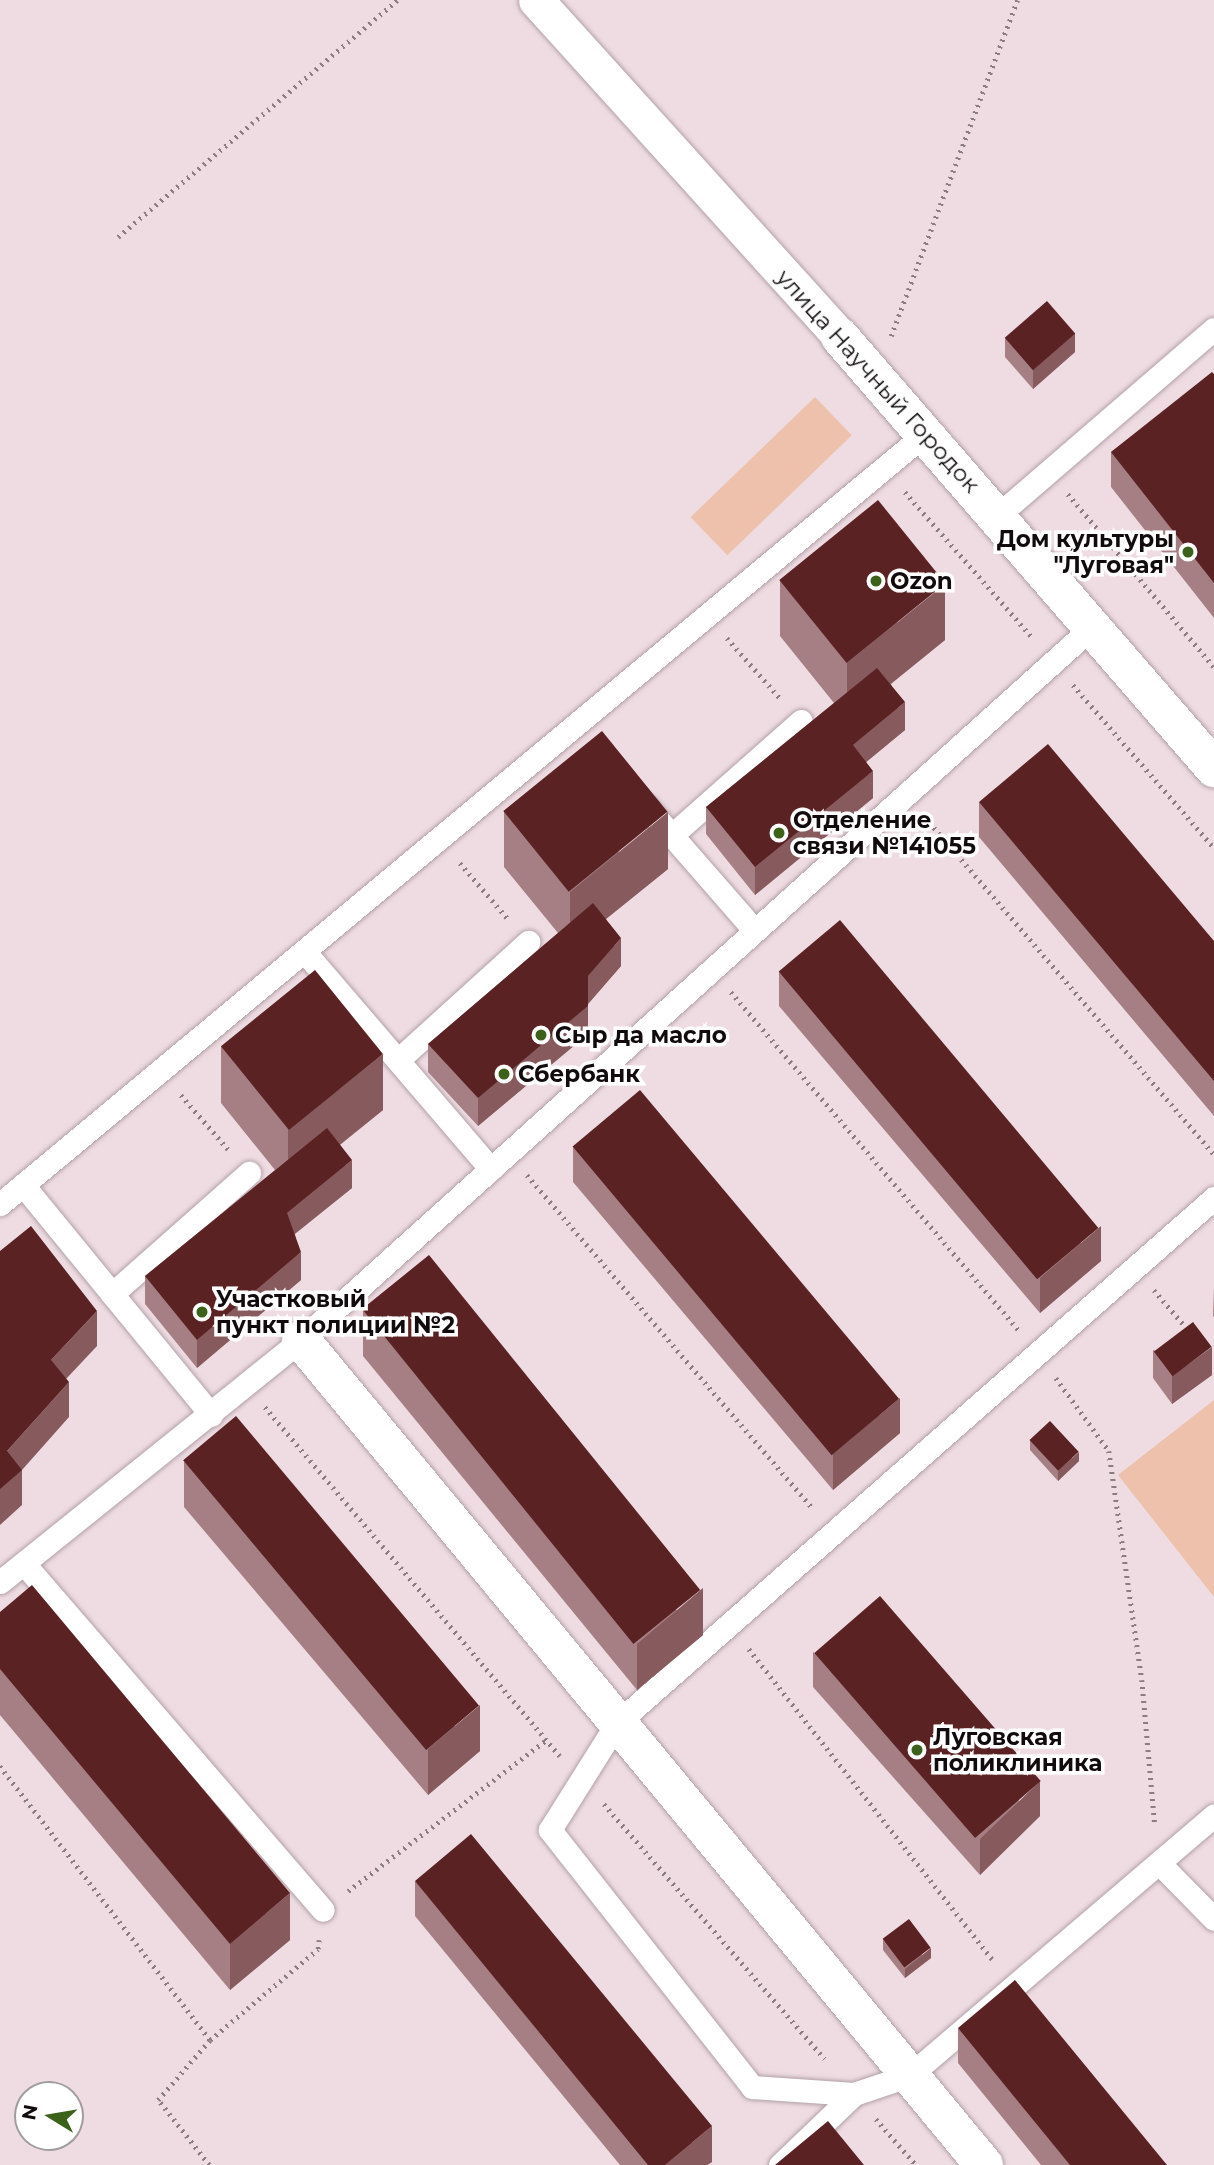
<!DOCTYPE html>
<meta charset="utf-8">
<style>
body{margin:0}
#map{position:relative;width:1214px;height:2165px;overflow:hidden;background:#efdce3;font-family:Montserrat,sans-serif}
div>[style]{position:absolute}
.green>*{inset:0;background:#edc1ab;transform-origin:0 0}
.path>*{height:4.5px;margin-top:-2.25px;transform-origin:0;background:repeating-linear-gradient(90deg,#8a7d82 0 2px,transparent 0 7px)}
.roads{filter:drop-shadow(0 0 2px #b2a1a7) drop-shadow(0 0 2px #b2a1a7)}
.service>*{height:23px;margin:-11.5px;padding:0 11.5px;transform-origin:11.5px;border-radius:11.5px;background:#fff}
.pedestrian>*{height:35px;margin:-17.5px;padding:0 17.5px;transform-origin:17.5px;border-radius:17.5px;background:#fff}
.minor>*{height:38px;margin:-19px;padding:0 19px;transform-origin:19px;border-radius:19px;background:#fff}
.wall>*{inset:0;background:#a57f84}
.shaded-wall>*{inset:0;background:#875a5d}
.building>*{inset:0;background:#5b2224;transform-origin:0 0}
.dots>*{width:19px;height:19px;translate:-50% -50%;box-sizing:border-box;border:4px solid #fff;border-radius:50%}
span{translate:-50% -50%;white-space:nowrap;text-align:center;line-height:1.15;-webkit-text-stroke:7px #fff;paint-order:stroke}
.street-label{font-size:23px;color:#110b0d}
.poi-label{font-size:23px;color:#110b0d;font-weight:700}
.right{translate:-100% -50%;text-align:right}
.left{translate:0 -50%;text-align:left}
.north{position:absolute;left:14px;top:2081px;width:70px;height:70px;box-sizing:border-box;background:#fff;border:2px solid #a09d9e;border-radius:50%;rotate:281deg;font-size:19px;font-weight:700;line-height:28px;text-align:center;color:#110b0d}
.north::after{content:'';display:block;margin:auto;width:24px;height:32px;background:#3c611b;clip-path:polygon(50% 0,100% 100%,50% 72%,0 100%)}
</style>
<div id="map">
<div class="green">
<div style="left:815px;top:397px;width:53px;height:173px;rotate:46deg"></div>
<div style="clip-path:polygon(1214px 1400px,1214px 1597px,1118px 1475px)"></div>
</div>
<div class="path">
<div style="left:118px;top:237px;width:366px;rotate:-40.3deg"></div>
<div style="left:891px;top:336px;width:359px;rotate:-69.4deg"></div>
<div style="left:905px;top:492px;width:194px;rotate:48.8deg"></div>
<div style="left:1068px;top:494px;width:226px;rotate:49.8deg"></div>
<div style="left:727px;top:638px;width:79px;rotate:48.6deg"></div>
<div style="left:1073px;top:685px;width:216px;rotate:49.1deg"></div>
<div style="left:925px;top:817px;width:444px;rotate:49.4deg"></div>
<div style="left:460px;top:863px;width:75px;rotate:49.3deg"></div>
<div style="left:731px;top:992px;width:443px;rotate:49.6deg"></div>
<div style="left:181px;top:1095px;width:72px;rotate:49deg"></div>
<div style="left:527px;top:1175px;width:440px;rotate:49.4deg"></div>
<div style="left:1154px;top:1290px;width:54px;rotate:49.5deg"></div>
<div style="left:1056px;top:1378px;width:90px;rotate:54deg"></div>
<div style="left:1109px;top:1451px;width:231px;rotate:81.8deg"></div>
<div style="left:1142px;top:1680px;width:146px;rotate:84.9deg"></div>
<div style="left:265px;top:1407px;width:457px;rotate:49.8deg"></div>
<div style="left:749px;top:1649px;width:397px;rotate:51.9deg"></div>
<div style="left:0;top:1766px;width:345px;rotate:52.5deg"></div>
<div style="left:210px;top:2040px;width:141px;rotate:-40.1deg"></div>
<div style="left:318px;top:1949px;width:9px;rotate:-84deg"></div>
<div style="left:604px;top:1804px;width:337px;rotate:49.1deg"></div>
<div style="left:348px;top:1891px;width:248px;rotate:-37.3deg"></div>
<div style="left:876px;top:2119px;width:61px;rotate:49deg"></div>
<div style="left:209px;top:2165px;width:83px;rotate:-128.1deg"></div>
<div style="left:158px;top:2100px;width:79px;rotate:-49.1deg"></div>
</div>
<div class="roads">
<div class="service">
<div style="left:997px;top:516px;width:286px;rotate:-40.8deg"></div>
<div style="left:647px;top:807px;width:164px;rotate:48.9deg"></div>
<div style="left:672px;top:835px;width:172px;rotate:-41.5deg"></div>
<div style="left:304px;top:951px;width:287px;rotate:49.4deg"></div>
<div style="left:398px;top:1060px;width:176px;rotate:-42.2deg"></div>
<div style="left:23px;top:1185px;width:297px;rotate:50.7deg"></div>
<div style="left:1214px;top:1198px;width:795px;rotate:138.67deg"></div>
<div style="left:617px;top:1723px;width:126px;rotate:122.1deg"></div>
<div style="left:550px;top:1830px;width:327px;rotate:51.8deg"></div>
<div style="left:752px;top:2087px;width:102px;rotate:3.9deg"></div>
<div style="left:854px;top:2094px;width:59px;rotate:-18.7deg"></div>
<div style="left:910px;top:2075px;width:400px;rotate:-40.5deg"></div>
<div style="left:0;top:1204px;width:1205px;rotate:-39.78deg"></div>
<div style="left:112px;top:1294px;width:183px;rotate:-41.5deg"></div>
<div style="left:26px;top:1566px;width:454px;rotate:49.2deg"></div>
<div style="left:0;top:1582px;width:386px;rotate:-38.8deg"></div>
<div style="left:301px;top:1340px;width:1065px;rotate:-42.03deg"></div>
<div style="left:1159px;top:1863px;width:78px;rotate:45.5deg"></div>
<div style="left:780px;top:2165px;width:103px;rotate:-43.8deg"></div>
</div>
<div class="pedestrian">
<div style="left:536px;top:0;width:454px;rotate:47.9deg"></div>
</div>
<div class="minor">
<div style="left:840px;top:337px;width:571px;rotate:49.05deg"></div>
<div style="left:301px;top:1340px;width:1071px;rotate:50.38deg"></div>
</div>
</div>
<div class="wall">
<div style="clip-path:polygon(1005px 338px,1075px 352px,1033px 389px,1005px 357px)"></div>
<div style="clip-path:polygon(1214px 374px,1214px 618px,1111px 487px,1111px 452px)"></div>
<div style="clip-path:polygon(780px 580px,945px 640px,891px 684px,905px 730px,866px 762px,873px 798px,755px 895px,706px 834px,706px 807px,834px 703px,780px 636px)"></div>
<div style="clip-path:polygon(979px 802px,1214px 941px,1214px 1116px,979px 837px)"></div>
<div style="clip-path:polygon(504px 811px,668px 869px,606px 919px,621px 966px,588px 1004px,588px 1034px,478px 1126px,428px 1072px,428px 1044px,558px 933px,504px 867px)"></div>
<div style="clip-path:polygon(779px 971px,1101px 1261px,1040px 1313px,779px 1006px)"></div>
<div style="clip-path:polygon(221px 1046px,383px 1110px,340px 1145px,352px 1188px,295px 1234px,301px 1280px,197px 1368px,145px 1304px,145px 1276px,275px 1170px,221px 1103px)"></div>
<div style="clip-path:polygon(573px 1147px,900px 1433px,833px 1490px,573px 1182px)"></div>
<div style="clip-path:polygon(1214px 1287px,1214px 1317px,1213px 1316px)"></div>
<div style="clip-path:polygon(363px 1310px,703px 1635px,637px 1690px,363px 1356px)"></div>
<div style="clip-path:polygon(1153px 1350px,1212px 1375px,1172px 1404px,1153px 1378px)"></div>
<div style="clip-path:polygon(1030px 1440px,1079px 1461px,1058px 1481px,1030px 1450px)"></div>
<div style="clip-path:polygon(184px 1461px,480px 1751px,428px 1795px,184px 1507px)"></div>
<div style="clip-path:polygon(0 1612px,290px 1940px,230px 1990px,0 1715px)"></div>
<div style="clip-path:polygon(813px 1652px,1040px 1816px,980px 1875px,813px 1687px)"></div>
<div style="clip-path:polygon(415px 1881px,712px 2162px,707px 2165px,620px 2165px,415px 1916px)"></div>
<div style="clip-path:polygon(883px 1940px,931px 1958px,905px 1978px,883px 1950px)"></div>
<div style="clip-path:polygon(958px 2028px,1167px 2165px,1041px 2165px,958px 2063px)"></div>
</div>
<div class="shaded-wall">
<div style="clip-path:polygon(1075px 333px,1075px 352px,1033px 389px,1033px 369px)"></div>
<div style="clip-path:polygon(945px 584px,945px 640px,847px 719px,847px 663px)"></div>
<div style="clip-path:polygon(905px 702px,905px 730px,853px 773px,853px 745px)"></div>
<div style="clip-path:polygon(873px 771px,873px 798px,755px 895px,755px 867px)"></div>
<div style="clip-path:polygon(668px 812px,668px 869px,570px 948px,570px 892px)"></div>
<div style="clip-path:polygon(621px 938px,621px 966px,588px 1004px,588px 976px)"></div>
<div style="clip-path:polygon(588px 1006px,588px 1034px,478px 1126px,478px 1098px)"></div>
<div style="clip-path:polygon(383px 1054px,383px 1110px,288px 1186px,288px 1130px)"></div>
<div style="clip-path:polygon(352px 1160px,352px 1188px,287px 1240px,287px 1213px)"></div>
<div style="clip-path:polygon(1101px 1226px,1101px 1261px,1040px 1313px,1040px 1278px)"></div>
<div style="clip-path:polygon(301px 1252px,301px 1280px,197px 1368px,197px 1340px)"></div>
<div style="clip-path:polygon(97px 1311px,97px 1346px,51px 1395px,51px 1360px)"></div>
<div style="clip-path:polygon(1212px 1347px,1212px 1375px,1172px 1404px,1172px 1376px)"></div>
<div style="clip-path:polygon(69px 1382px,69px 1417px,22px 1470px,22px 1505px,0 1525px,0 1489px,7px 1451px)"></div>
<div style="clip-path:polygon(900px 1398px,900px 1433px,833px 1490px,833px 1454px)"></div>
<div style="clip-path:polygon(1079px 1452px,1079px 1461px,1058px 1481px,1058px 1471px)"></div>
<div style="clip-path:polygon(703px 1588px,703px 1635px,637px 1690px,637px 1644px)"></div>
<div style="clip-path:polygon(480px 1705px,480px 1751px,428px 1795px,428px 1749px)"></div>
<div style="clip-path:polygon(1040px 1781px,1040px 1816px,980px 1875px,980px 1839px)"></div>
<div style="clip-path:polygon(290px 1893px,290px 1940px,230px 1990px,230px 1944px)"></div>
<div style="clip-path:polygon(931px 1948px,931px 1958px,905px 1978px,905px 1969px)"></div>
<div style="clip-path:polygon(712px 2126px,712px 2162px,707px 2165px,665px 2165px)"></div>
</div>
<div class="building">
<div style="left:1047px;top:301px;width:43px;height:56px;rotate:49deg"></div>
<div style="clip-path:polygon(1212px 372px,1214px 374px,1214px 583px,1111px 452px)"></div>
<div style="left:878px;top:500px;width:107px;height:127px;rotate:51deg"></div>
<div style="clip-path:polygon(877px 668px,905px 702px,853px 745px,873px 771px,755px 867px,706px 807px)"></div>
<div style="left:602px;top:731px;width:104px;height:127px;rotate:51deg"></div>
<div style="clip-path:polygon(1048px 744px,1214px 941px,1214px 1081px,979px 802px)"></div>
<div style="clip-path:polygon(593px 903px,621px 938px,588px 976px,588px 1006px,478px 1098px,428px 1044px)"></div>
<div style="left:840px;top:920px;width:402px;height:80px;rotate:50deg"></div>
<div style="left:315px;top:970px;width:108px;height:121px;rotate:51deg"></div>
<div style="left:640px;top:1090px;width:403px;height:88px;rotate:50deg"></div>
<div style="clip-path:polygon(327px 1128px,352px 1160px,287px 1213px,301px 1252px,197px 1340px,145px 1276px)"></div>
<div style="clip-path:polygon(31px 1226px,97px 1311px,51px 1360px,69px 1382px,7px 1451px,22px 1470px,0 1489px,0 1251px)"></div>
<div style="left:429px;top:1255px;width:431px;height:86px;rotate:51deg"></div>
<div style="left:1193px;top:1322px;width:31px;height:49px;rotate:53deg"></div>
<div style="left:236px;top:1416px;width:378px;height:69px;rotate:50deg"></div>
<div style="left:1050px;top:1421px;width:42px;height:28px;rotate:47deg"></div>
<div style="clip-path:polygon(32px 1585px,290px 1893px,230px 1944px,0 1669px,0 1612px)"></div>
<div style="left:880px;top:1596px;width:245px;height:87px;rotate:49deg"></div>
<div style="clip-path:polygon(471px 1834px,712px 2126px,665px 2165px,648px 2165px,415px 1881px)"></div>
<div style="left:909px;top:1919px;width:36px;height:33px;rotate:53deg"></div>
<div style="clip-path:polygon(1015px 1980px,1167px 2165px,1070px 2165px,958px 2028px)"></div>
<div style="clip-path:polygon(828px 2121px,864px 2165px,775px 2165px)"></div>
</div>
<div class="dots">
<div style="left:1188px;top:552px;background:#3c611b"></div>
<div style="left:876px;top:581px;background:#3c611b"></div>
<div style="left:779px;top:833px;background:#3c611b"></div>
<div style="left:541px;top:1035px;background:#3c611b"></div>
<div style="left:504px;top:1074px;background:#3c611b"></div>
<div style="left:202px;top:1312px;background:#3c611b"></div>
<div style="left:917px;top:1750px;background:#3c611b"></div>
</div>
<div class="street-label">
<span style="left:878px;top:381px;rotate:48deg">улица Научный Городок</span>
</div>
<div class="poi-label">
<span class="right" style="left:1174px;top:552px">Дом культуры<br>"Луговая"</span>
<span class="left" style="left:890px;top:581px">Ozon</span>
<span class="left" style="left:793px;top:833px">Отделение<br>связи №141055</span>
<span class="left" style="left:555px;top:1035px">Сыр да масло</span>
<span class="left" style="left:518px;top:1074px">Сбербанк</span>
<span class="left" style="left:216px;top:1312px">Участковый<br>пункт полиции №2</span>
<span class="left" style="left:933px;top:1750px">Луговская<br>поликлиника</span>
</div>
<div class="north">N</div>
</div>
